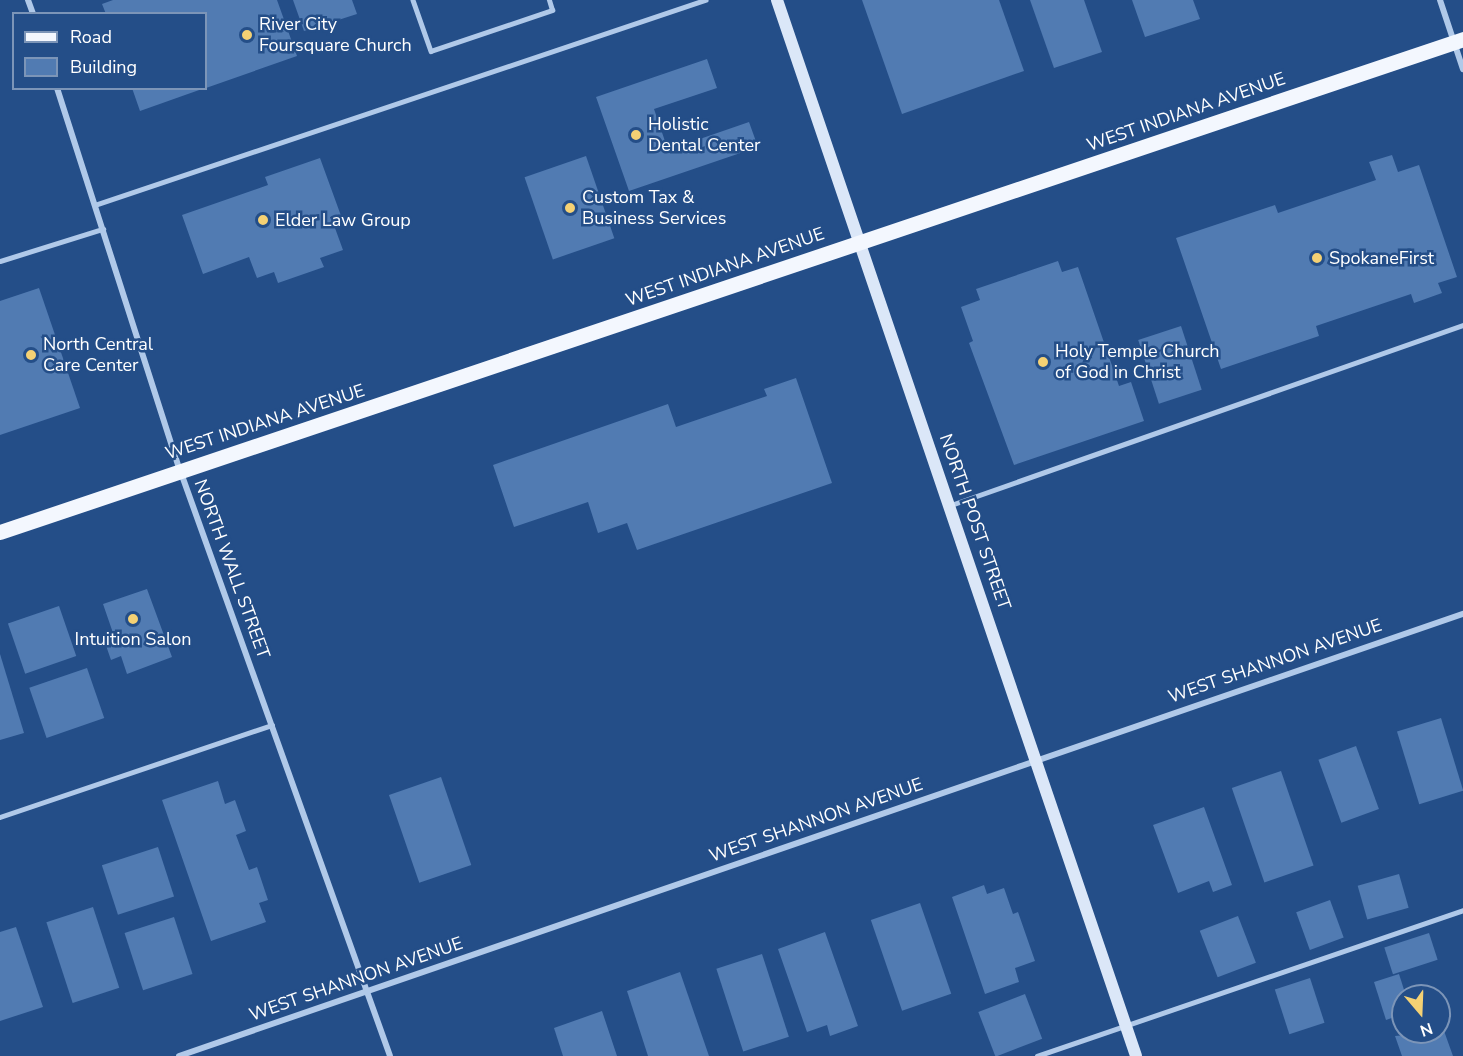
<!DOCTYPE html>
<style>
body{margin:0}
#map{position:relative;width:1463px;height:1056px;overflow:hidden;background:#244e88;font-family:"Nunito Sans",sans-serif}
div>[style]{position:absolute}
.building>*{inset:0;background:#517bb2;transform-origin:0 0}
.lane>*{height:4.5px;margin:-2.25px;padding:0 2.25px;transform-origin:2.25px;border-radius:2.25px;background:#b0c9e9}
.street>*{height:6px;margin:-3px;padding:0 3px;transform-origin:3px;border-radius:3px;background:#b0c9e9}
.secondary>*{height:12px;margin:-6px;padding:0 6px;transform-origin:6px;border-radius:6px;background:#dbe7f8}
.primary>*{height:15px;margin:-7.5px;padding:0 7.5px;transform-origin:7.5px;border-radius:7.5px;background:#f3f7fe}
.dots>*{width:16px;height:16px;translate:-50% -50%;box-sizing:border-box;border:3px solid #244e88;border-radius:50%}
span{translate:-50% -50%;white-space:nowrap;text-align:center;line-height:1.15;-webkit-text-stroke:5px #244e88;paint-order:stroke}
.poi-label{font-size:18px;color:#fff}
.left{translate:0 -50%;text-align:left}
.street-label{font-size:18px;color:#fff}
.legend{position:absolute;left:12px;top:12px;width:195px;height:78px;box-sizing:border-box;background:#244e88;border:2px solid #7c95b8;margin:0;padding:8px 10px;list-style:none;font-size:18px;color:#fff}
.legend li{display:flex;align-items:center;gap:12px;height:30px}
.legend b{width:30px;border:2px solid #7c95b8}
.north{position:absolute;left:1391px;top:984px;width:60px;height:60px;box-sizing:border-box;background:#244e88;border:2px solid #7c95b8;border-radius:50%;rotate:161deg;font-size:16px;font-weight:700;line-height:24px;text-align:center;color:#fff}
.north::after{content:'';display:block;margin:auto;width:21px;height:27px;background:#f4d174;clip-path:polygon(50% 0,100% 100%,50% 72%,0 100%)}
</style>
<div id="map">
<div class="building">
<div style="clip-path:polygon(113px 0,277px 0,297px 56px,206px 88px,206px 14px,106px 14px,102px 4px)"></div>
<div style="clip-path:polygon(293px 0,352px 0,357px 14px,304px 31px)"></div>
<div style="clip-path:polygon(862px 0,999px 0,1024px 71px,902px 114px)"></div>
<div style="clip-path:polygon(1030px 0,1084px 0,1102px 52px,1054px 68px)"></div>
<div style="clip-path:polygon(1132px 0,1193px 0,1200px 19px,1145px 37px)"></div>
<div style="clip-path:polygon(707px 59px,717px 88px,654px 109px,668px 150px,749px 122px,758px 147px,629px 191px,596px 97px)"></div>
<div style="clip-path:polygon(132px 88px,202px 88px,202px 89px,140px 111px)"></div>
<div style="clip-path:polygon(1392px 155px,1398px 172px,1419px 165px,1457px 277px,1438px 283px,1442px 293px,1414px 303px,1411px 294px,1316px 326px,1319px 336px,1221px 369px,1176px 238px,1275px 205px,1278px 213px,1376px 180px,1369px 162px)"></div>
<div style="left:586px;top:156px;width:87px;height:65px;rotate:71deg"></div>
<div style="clip-path:polygon(320px 158px,344px 224px,335px 228px,343px 250px,320px 258px,324px 267px,278px 283px,274px 272px,257px 278px,249px 257px,203px 274px,182px 215px,268px 185px,265px 177px)"></div>
<div style="clip-path:polygon(1058px 261px,1062px 272px,1078px 267px,1119px 386px,1131px 382px,1144px 421px,1014px 465px,969px 343px,973px 341px,961px 307px,980px 300px,976px 289px)"></div>
<div style="clip-path:polygon(39px 288px,80px 408px,0 435px,0 301px)"></div>
<div style="left:1181px;top:326px;width:67px;height:45px;rotate:72deg"></div>
<div style="clip-path:polygon(796px 378px,832px 483px,637px 550px,627px 523px,598px 533px,588px 502px,514px 527px,493px 465px,668px 404px,676px 427px,767px 396px,764px 389px)"></div>
<div style="clip-path:polygon(147px 589px,172px 657px,127px 674px,121px 656px,111px 660px,103px 637px,113px 633px,103px 604px)"></div>
<div style="left:59px;top:606px;width:53px;height:54px;rotate:71deg"></div>
<div style="clip-path:polygon(0 654px,24px 733px,0 740px)"></div>
<div style="left:87px;top:668px;width:53px;height:61px;rotate:71deg"></div>
<div style="left:1441px;top:718px;width:76px;height:46px;rotate:73deg"></div>
<div style="left:1356px;top:746px;width:67px;height:40px;rotate:70deg"></div>
<div style="left:1281px;top:771px;width:100px;height:52px;rotate:71deg"></div>
<div style="left:441px;top:777px;width:93px;height:55px;rotate:71deg"></div>
<div style="clip-path:polygon(218px 781px,225px 804px,235px 800px,246px 831px,236px 835px,249px 870px,257px 867px,268px 900px,259px 903px,266px 922px,211px 941px,162px 800px)"></div>
<div style="clip-path:polygon(1204px 807px,1232px 885px,1213px 892px,1209px 881px,1178px 893px,1153px 825px)"></div>
<div style="left:158px;top:847px;width:52px;height:59px;rotate:72deg"></div>
<div style="left:1399px;top:874px;width:35px;height:43px;rotate:74deg"></div>
<div style="clip-path:polygon(984px 885px,987px 894px,1004px 888px,1013px 914px,1018px 912px,1035px 961px,1015px 968px,1019px 982px,985px 994px,952px 897px)"></div>
<div style="left:1330px;top:900px;width:40px;height:36px;rotate:70deg"></div>
<div style="left:920px;top:903px;width:96px;height:52px;rotate:71deg"></div>
<div style="left:93px;top:907px;width:85px;height:49px;rotate:72deg"></div>
<div style="left:1238px;top:916px;width:50px;height:41px;rotate:69deg"></div>
<div style="left:174px;top:917px;width:60px;height:52px;rotate:72deg"></div>
<div style="clip-path:polygon(16px 927px,43px 1007px,0 1021px,0 932px)"></div>
<div style="clip-path:polygon(825px 932px,858px 1026px,830px 1036px,827px 1025px,807px 1032px,778px 949px)"></div>
<div style="left:1429px;top:933px;width:28px;height:47px;rotate:72deg"></div>
<div style="left:762px;top:954px;width:87px;height:48px;rotate:72deg"></div>
<div style="clip-path:polygon(680px 972px,709px 1056px,648px 1056px,627px 991px)"></div>
<div style="clip-path:polygon(1399px 974px,1406px 996px,1403px 1014px,1386px 1020px,1374px 982px)"></div>
<div style="left:1310px;top:978px;width:47px;height:37px;rotate:72deg"></div>
<div style="left:1025px;top:994px;width:48px;height:50px;rotate:69deg"></div>
<div style="clip-path:polygon(602px 1011px,617px 1056px,563px 1056px,554px 1028px)"></div>
<div style="clip-path:polygon(1439px 1017px,1453px 1056px,1402px 1056px,1395px 1036px,1439px 1032px)"></div>
</div>
<div class="lane">
<div style="left:413px;top:0;width:54px;rotate:70.6deg"></div>
<div style="left:431px;top:51px;width:128px;rotate:-18.7deg"></div>
<div style="left:552px;top:10px;width:10px;rotate:-107deg"></div>
<div style="left:95px;top:205px;width:644px;rotate:-18.58deg"></div>
<div style="left:0;top:261px;width:108px;rotate:-17.3deg"></div>
<div style="left:951px;top:505px;width:543px;rotate:-19.37deg"></div>
<div style="left:0;top:817px;width:287px;rotate:-18.7deg"></div>
<div style="left:1037px;top:1056px;width:450px;rotate:-18.9deg"></div>
</div>
<div class="street">
<div style="left:28px;top:0;width:15px;rotate:70deg"></div>
<div style="left:1440px;top:0;width:73px;rotate:71.6deg"></div>
<div style="left:57px;top:88px;width:401px;rotate:72.2deg"></div>
<div style="left:180px;top:470px;width:622px;rotate:70.28deg"></div>
<div style="left:179px;top:1056px;width:1358px;rotate:-19deg"></div>
</div>
<div class="secondary">
<div style="left:777px;top:0;width:1115px;rotate:71.22deg"></div>
</div>
<div class="primary">
<div style="left:0;top:532px;width:1544px;rotate:-18.62deg"></div>
</div>
<div class="dots">
<div style="left:247px;top:35px;background:#f4d174"></div>
<div style="left:636px;top:135px;background:#f4d174"></div>
<div style="left:570px;top:208px;background:#f4d174"></div>
<div style="left:263px;top:220px;background:#f4d174"></div>
<div style="left:1317px;top:258px;background:#f4d174"></div>
<div style="left:31px;top:355px;background:#f4d174"></div>
<div style="left:1043px;top:362px;background:#f4d174"></div>
<div style="left:133px;top:619px;background:#f4d174"></div>
</div>
<div class="poi-label">
<span class="left" style="left:259px;top:35px">River City<br>Foursquare Church</span>
<span class="left" style="left:648px;top:135px">Holistic<br>Dental Center</span>
<span class="left" style="left:582px;top:208px">Custom Tax &amp;<br>Business Services</span>
<span class="left" style="left:275px;top:220px">Elder Law Group</span>
<span class="left" style="left:1329px;top:258px">SpokaneFirst</span>
<span class="left" style="left:43px;top:355px">North Central<br>Care Center</span>
<span class="left" style="left:1055px;top:362px">Holy Temple Church<br>of God in Christ</span>
<span style="left:133px;top:639px">Intuition Salon</span>
</div>
<div class="street-label">
<span style="left:1186px;top:112px;rotate:-19deg">WEST INDIANA AVENUE</span>
<span style="left:725px;top:267px;rotate:-19deg">WEST INDIANA AVENUE</span>
<span style="left:265px;top:422px;rotate:-18deg">WEST INDIANA AVENUE</span>
<span style="left:975px;top:522px;rotate:71deg">NORTH POST STREET</span>
<span style="left:232px;top:569px;rotate:70deg">NORTH WALL STREET</span>
<span style="left:1275px;top:661px;rotate:-19deg">WEST SHANNON AVENUE</span>
<span style="left:816px;top:820px;rotate:-19deg">WEST SHANNON AVENUE</span>
<span style="left:356px;top:979px;rotate:-19deg">WEST SHANNON AVENUE</span>
</div>
<ul class="legend">
<li><b style="height:8px;background:#f3f7fe"></b>Road</li>
<li><b style="height:16px;background:#517bb2"></b>Building</li>
</ul>
<div class="north">N</div>
</div>
